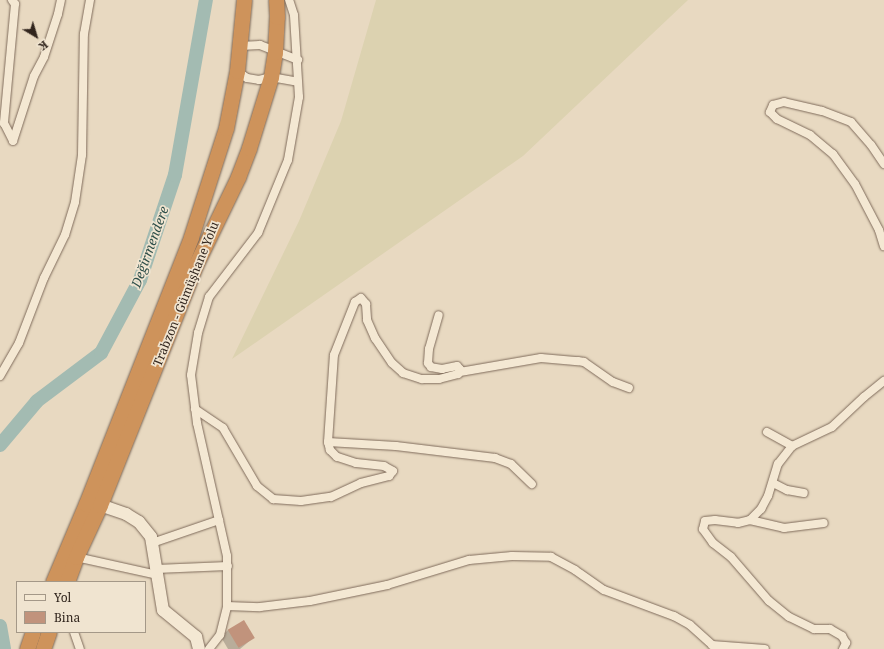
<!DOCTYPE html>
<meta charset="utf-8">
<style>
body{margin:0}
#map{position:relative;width:884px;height:649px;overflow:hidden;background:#e8d9c1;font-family:"Noto Serif",serif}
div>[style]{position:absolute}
.farmland>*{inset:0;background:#dcd2b0}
.shadow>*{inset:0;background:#0003}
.river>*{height:14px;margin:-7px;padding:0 7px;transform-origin:7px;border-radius:7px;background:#a3bbb2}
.building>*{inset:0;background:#c1937c;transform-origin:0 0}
.roads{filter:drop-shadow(0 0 1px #7f6b5b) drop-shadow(0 0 1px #7f6b5b)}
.street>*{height:8px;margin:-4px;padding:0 4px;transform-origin:4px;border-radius:4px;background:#f4e8d3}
.secondary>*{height:12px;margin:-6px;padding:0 6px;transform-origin:6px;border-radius:6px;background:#f4e8d3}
.highway>*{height:15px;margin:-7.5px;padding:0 7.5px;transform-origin:7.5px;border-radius:7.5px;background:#ce935b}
span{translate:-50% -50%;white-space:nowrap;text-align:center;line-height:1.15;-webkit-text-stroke:3.5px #f0e4d0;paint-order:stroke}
.street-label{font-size:12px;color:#31251d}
.water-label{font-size:13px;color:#2e4f4a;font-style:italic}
.legend{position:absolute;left:16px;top:581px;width:130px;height:52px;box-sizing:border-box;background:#f0e4d0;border:1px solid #a49888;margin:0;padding:5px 7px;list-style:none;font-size:12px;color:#31251d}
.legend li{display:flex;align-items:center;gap:8px;height:20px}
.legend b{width:20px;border:1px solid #a49888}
.north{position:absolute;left:16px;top:16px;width:40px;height:40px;-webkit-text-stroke:3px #f0e4d0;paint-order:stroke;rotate:142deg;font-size:11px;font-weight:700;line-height:16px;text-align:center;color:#31251d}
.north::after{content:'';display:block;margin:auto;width:14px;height:18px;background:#31251d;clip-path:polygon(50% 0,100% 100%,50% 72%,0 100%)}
</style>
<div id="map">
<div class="farmland">
<div style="clip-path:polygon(376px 0,688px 0,523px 156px,232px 359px,299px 221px,341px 121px)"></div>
</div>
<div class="shadow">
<div style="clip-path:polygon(228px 630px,253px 638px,240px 649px,228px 649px,221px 637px)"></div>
</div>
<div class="river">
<div style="left:0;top:445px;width:57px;rotate:-49.9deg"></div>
<div style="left:37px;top:401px;width:80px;rotate:-36.9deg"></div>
<div style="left:101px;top:353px;width:83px;rotate:-61.9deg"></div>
<div style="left:140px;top:280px;width:111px;rotate:-71.6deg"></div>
<div style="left:175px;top:175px;width:178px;rotate:-80deg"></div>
<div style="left:0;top:626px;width:23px;rotate:80deg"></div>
</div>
<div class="building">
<div style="left:244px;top:620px;width:21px;height:19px;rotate:59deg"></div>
</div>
<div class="roads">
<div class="street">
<div style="left:12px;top:0;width:5px;rotate:53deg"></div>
<div style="left:15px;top:4px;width:120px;rotate:95.3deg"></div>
<div style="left:4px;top:123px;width:20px;rotate:63deg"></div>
<div style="left:13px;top:141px;width:68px;rotate:-72.1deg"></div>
<div style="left:34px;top:76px;width:21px;rotate:-62deg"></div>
<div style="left:44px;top:57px;width:45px;rotate:-72deg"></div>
<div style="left:58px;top:14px;width:14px;rotate:-78deg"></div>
<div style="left:240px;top:46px;width:20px;rotate:-3deg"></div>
<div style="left:260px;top:45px;width:41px;rotate:21.5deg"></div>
<div style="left:237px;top:71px;width:12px;rotate:35deg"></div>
<div style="left:247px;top:78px;width:12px;rotate:9deg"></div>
<div style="left:259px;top:80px;width:12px;rotate:-14deg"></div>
<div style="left:271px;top:77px;width:27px;rotate:10deg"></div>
<div style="left:884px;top:164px;width:23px;rotate:-124deg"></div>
<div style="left:871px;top:145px;width:30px;rotate:-131deg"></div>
<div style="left:851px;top:122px;width:31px;rotate:-159deg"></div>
<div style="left:822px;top:111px;width:39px;rotate:-167deg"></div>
<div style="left:784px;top:102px;width:11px;rotate:165deg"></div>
<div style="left:773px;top:105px;width:8px;rotate:113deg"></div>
<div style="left:770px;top:112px;width:10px;rotate:45deg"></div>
<div style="left:777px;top:119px;width:37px;rotate:26deg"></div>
<div style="left:810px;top:135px;width:30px;rotate:40deg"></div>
<div style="left:833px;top:154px;width:37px;rotate:54deg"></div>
<div style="left:855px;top:184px;width:52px;rotate:62.4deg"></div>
<div style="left:879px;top:230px;width:17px;rotate:73deg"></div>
<div style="left:460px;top:372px;width:82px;rotate:-9.8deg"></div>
<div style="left:541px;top:358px;width:37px;rotate:5deg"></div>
<div style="left:578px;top:361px;width:6px;rotate:9deg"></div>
<div style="left:584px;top:362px;width:35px;rotate:35deg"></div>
<div style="left:613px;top:382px;width:17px;rotate:21deg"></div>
<div style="left:0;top:376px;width:38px;rotate:-60deg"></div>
<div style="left:19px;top:343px;width:70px;rotate:-69deg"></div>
<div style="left:44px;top:278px;width:48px;rotate:-64deg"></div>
<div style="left:65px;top:235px;width:34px;rotate:-73deg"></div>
<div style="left:75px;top:202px;width:48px;rotate:-81.5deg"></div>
<div style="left:82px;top:155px;width:121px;rotate:-89.1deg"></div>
<div style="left:84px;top:34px;width:35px;rotate:-80deg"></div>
<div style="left:195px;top:409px;width:34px;rotate:34deg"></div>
<div style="left:223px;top:428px;width:67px;rotate:59.6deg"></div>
<div style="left:257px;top:486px;width:21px;rotate:39deg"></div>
<div style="left:273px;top:499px;width:28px;rotate:4deg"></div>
<div style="left:301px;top:501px;width:30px;rotate:-8deg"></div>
<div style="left:331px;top:497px;width:33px;rotate:-25deg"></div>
<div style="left:361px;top:483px;width:29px;rotate:-14deg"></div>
<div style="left:389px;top:476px;width:6px;rotate:-51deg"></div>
<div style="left:393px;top:471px;width:10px;rotate:-151deg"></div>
<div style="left:384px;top:466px;width:28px;rotate:-174deg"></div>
<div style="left:356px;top:463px;width:20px;rotate:-162deg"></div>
<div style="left:337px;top:457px;width:10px;rotate:-135deg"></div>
<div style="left:330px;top:450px;width:8px;rotate:-104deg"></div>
<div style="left:328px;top:442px;width:87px;rotate:-86.1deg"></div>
<div style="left:334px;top:355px;width:57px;rotate:-68.4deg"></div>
<div style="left:355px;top:302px;width:7px;rotate:-34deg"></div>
<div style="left:361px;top:298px;width:8px;rotate:50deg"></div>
<div style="left:366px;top:304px;width:16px;rotate:86deg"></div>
<div style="left:367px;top:320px;width:20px;rotate:66deg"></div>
<div style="left:375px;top:338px;width:30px;rotate:56deg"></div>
<div style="left:392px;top:363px;width:15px;rotate:42deg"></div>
<div style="left:403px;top:373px;width:20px;rotate:18deg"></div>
<div style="left:422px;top:379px;width:17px"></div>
<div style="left:439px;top:379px;width:20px;rotate:-15deg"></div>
<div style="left:458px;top:374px;width:5px;rotate:-68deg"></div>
<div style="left:460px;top:369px;width:4px;rotate:-135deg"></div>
<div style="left:457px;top:366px;width:15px;rotate:169deg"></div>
<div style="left:442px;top:369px;width:11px;rotate:-170deg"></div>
<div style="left:431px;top:367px;width:5px;rotate:-127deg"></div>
<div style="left:428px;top:363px;width:14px;rotate:-86deg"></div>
<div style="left:429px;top:349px;width:35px;rotate:-74deg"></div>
<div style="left:767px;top:432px;width:29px;rotate:29deg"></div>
<div style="left:328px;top:442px;width:68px;rotate:3.4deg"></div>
<div style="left:396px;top:446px;width:100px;rotate:6.9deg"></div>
<div style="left:495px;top:458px;width:17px;rotate:21deg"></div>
<div style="left:511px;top:464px;width:29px;rotate:44deg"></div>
<div style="left:773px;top:483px;width:16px;rotate:27deg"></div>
<div style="left:787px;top:490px;width:17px;rotate:10deg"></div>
<div style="left:750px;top:520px;width:35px;rotate:13deg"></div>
<div style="left:784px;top:528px;width:40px;rotate:-7.1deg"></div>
<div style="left:152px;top:543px;width:71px;rotate:-18.9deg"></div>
<div style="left:76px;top:557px;width:83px;rotate:12.5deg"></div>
<div style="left:156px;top:569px;width:72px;rotate:-2.4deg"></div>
<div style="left:227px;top:606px;width:33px;rotate:2deg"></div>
<div style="left:260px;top:607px;width:50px;rotate:-6.8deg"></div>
<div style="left:310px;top:601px;width:79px;rotate:-11.7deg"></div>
<div style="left:387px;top:585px;width:86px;rotate:-17deg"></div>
<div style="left:469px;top:560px;width:43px;rotate:-5.3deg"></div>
<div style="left:512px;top:556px;width:39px;rotate:1deg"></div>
<div style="left:551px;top:557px;width:27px;rotate:28deg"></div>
<div style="left:575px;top:570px;width:35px;rotate:35deg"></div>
<div style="left:604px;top:590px;width:75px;rotate:20.4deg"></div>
<div style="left:674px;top:616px;width:18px;rotate:29deg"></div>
<div style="left:690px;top:625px;width:30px;rotate:42deg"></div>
<div style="left:712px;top:645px;width:53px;rotate:4.3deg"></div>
<div style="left:74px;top:632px;width:18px;rotate:71deg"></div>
<div style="left:209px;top:649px;width:18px;rotate:-52deg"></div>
<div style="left:220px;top:635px;width:30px;rotate:-76deg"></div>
<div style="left:227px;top:606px;width:50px;rotate:-90deg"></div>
<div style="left:227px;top:556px;width:136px;rotate:-102.7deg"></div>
<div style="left:197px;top:423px;width:48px;rotate:-97.1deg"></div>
<div style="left:191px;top:375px;width:43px;rotate:-80.5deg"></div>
<div style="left:198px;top:333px;width:38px;rotate:-73deg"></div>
<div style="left:209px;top:297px;width:81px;rotate:-52.6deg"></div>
<div style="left:258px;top:233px;width:79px;rotate:-67.7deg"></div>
<div style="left:288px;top:160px;width:64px;rotate:-80.1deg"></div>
<div style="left:299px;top:97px;width:82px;rotate:-93.5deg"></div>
<div style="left:294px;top:15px;width:16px;rotate:-108deg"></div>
<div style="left:843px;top:649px;width:7px;rotate:-63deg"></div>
<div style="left:846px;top:643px;width:8px;rotate:-120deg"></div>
<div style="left:842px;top:636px;width:14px;rotate:-150deg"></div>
<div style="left:830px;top:629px;width:16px;rotate:180deg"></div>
<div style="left:814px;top:629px;width:28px;rotate:-154deg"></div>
<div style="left:789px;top:617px;width:26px;rotate:-141deg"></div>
<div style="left:769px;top:601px;width:58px;rotate:-130.8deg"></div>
<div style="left:731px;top:557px;width:23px;rotate:-142deg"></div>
<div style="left:713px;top:543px;width:17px;rotate:-126deg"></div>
<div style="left:703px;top:529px;width:8px;rotate:-76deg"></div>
<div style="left:705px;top:521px;width:10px;rotate:-6deg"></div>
<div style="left:715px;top:520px;width:23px;rotate:7deg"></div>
<div style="left:738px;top:523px;width:12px;rotate:-14deg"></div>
<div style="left:750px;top:520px;width:16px;rotate:-45deg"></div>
<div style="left:761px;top:509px;width:15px;rotate:-62deg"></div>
<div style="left:768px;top:496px;width:34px;rotate:-73deg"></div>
<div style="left:778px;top:464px;width:23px;rotate:-52deg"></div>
<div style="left:792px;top:446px;width:44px;rotate:-25.4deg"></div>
<div style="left:832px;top:427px;width:44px;rotate:-43.2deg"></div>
<div style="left:864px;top:397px;width:26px;rotate:-39deg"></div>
</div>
<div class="secondary">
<div style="left:100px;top:505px;width:28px;rotate:19deg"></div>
<div style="left:126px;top:514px;width:15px;rotate:32deg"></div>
<div style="left:139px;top:522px;width:19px;rotate:51deg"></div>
<div style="left:151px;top:537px;width:74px;rotate:80.7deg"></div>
<div style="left:163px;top:610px;width:43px;rotate:39.3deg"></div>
<div style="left:196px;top:637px;width:12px;rotate:76deg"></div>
</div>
<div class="highway">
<div style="left:53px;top:582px;width:85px;rotate:-67.1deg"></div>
<div style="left:86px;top:504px;width:287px;rotate:-68.5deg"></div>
<div style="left:191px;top:237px;width:114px;rotate:-72.2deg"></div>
<div style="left:226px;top:128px;width:58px;rotate:-79.1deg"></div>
<div style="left:237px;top:71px;width:71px;rotate:-84.4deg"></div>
<div style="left:67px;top:582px;width:27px;rotate:-70deg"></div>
<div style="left:76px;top:557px;width:57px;rotate:-65.2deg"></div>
<div style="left:100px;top:505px;width:259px;rotate:-68.3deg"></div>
<div style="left:196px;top:264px;width:97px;rotate:-64.2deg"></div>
<div style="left:238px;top:177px;width:31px;rotate:-69deg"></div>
<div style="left:249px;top:148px;width:74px;rotate:-72.8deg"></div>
<div style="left:271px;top:77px;width:25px;rotate:-81deg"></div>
<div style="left:275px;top:52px;width:35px;rotate:-87deg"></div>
<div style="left:277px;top:17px;width:17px;rotate:-93deg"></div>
<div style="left:27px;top:649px;width:18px;rotate:-71deg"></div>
<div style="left:43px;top:649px;width:18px;rotate:-71deg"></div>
</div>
</div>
<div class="street-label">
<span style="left:186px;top:294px;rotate:-68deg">Trabzon - Gümüşhane Yolu</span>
</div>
<div class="water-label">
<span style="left:150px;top:247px;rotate:-70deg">Değirmendere</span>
</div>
<ul class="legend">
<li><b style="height:5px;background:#f4e8d3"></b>Yol</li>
<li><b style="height:11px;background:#c1937c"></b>Bina</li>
</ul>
<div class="north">K</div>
</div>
